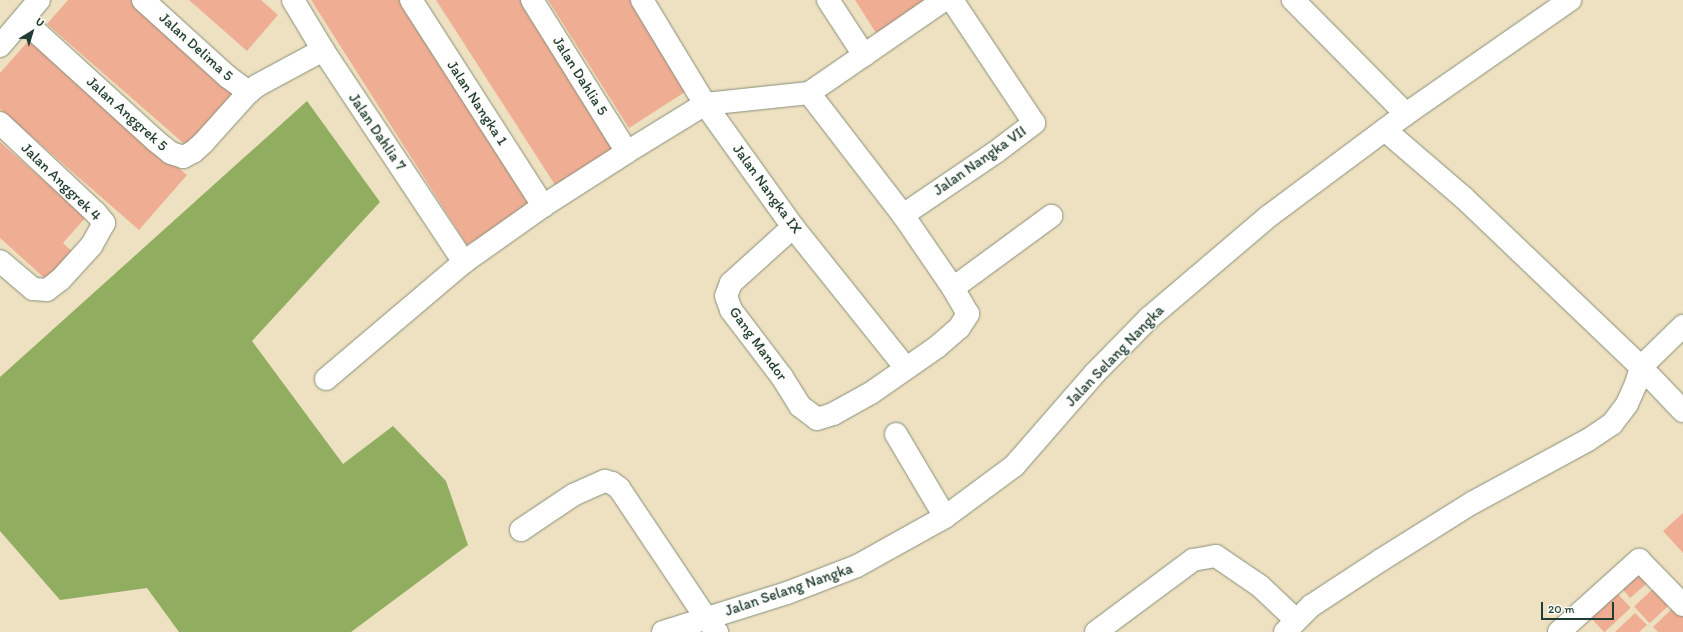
<!DOCTYPE html>
<style>
body{margin:0}
#map{position:relative;width:1683px;height:632px;overflow:hidden;background:#eee1c1;font-family:Itim,sans-serif}
div>[style]{position:absolute}
.forest>*{inset:0;background:#90ad60}
.building>*{inset:0;background:#efad94;transform-origin:0 0}
.roads{filter:drop-shadow(0 0 1px #868f7a) drop-shadow(0 0 1px #868f7a)}
.minor>*{height:22px;margin:-11px;padding:0 11px;transform-origin:11px;border-radius:11px;background:#fff}
span{translate:-50% -50%;white-space:nowrap;text-align:center;line-height:1.15;-webkit-text-stroke:3px #fdfcf7;paint-order:stroke}
.street-label{font-size:15px;color:#1f3d34}
.north{position:absolute;left:12px;top:12px;width:40px;height:40px;-webkit-text-stroke:3px #fdfcf7;paint-order:stroke;rotate:38deg;font-size:11px;font-weight:700;line-height:16px;text-align:center;color:#1f3d34}
.north::after{content:'';display:block;margin:auto;width:14px;height:18px;background:#1f3d34;clip-path:polygon(50% 0,100% 100%,50% 72%,0 100%)}
.scale{position:absolute;left:1541px;top:602px;width:73px;height:18px;box-sizing:border-box;border:2px solid #1f3d34;border-top:0;padding-left:5px;font-size:12px;line-height:14px;white-space:nowrap;color:#1f3d34;-webkit-text-stroke:3px #fdfcf7;paint-order:stroke}
</style>
<div id="map">
<div class="forest">
<div style="clip-path:polygon(307px 101px,380px 202px,252px 341px,343px 464px,393px 426px,446px 481px,468px 545px,351px 632px,179px 632px,147px 588px,60px 600px,0 531px,0 377px)"></div>
</div>
<div class="building">
<div style="clip-path:polygon(68px 0,130px 0,238px 94px,190px 149px,47px 24px)"></div>
<div style="clip-path:polygon(189px 0,261px 0,278px 15px,247px 51px)"></div>
<div style="clip-path:polygon(311px 0,399px 0,530px 206px,467px 245px)"></div>
<div style="clip-path:polygon(436px 0,524px 0,619px 149px,557px 188px)"></div>
<div style="clip-path:polygon(548px 0,635px 0,691px 88px,629px 128px)"></div>
<div style="clip-path:polygon(855px 0,928px 0,876px 33px)"></div>
<div style="clip-path:polygon(30px 39px,187px 175px,139px 230px,0 109px,0 73px)"></div>
<div style="clip-path:polygon(0 142px,86px 217px,63px 243px,76px 255px,51px 284px,0 238px)"></div>
<div style="clip-path:polygon(1683px 513px,1683px 553px,1663px 531px)"></div>
<div style="left:1636px;top:565px;width:21px;height:26px;rotate:49deg"></div>
<div style="left:1656px;top:586px;width:23px;height:30px;rotate:47deg"></div>
<div style="left:1615px;top:591px;width:23px;height:36px;rotate:47deg"></div>
<div style="clip-path:polygon(1676px 605px,1683px 613px,1683px 632px,1658px 632px,1653px 627px)"></div>
<div style="clip-path:polygon(1635px 613px,1647px 625px,1639px 632px,1615px 632px)"></div>
</div>
<div class="roads">
<div class="minor">
<div style="left:143px;top:0;width:115px;rotate:42.2deg"></div>
<div style="left:228px;top:77px;width:26px;rotate:36deg"></div>
<div style="left:293px;top:0;width:58px;rotate:59deg"></div>
<div style="left:323px;top:50px;width:255px;rotate:56.4deg"></div>
<div style="left:411px;top:0;width:245px;rotate:57.3deg"></div>
<div style="left:532px;top:0;width:179px;rotate:58deg"></div>
<div style="left:642px;top:0;width:122px;rotate:58.8deg"></div>
<div style="left:705px;top:104px;width:151px;rotate:54.4deg"></div>
<div style="left:793px;top:227px;width:181px;rotate:51.3deg"></div>
<div style="left:828px;top:0;width:66px;rotate:56.8deg"></div>
<div style="left:23px;top:20px;width:180px;rotate:42.3deg"></div>
<div style="left:156px;top:141px;width:19px;rotate:39deg"></div>
<div style="left:171px;top:153px;width:13px;rotate:18deg"></div>
<div style="left:183px;top:157px;width:11px;rotate:-27deg"></div>
<div style="left:193px;top:152px;width:13px;rotate:-42deg"></div>
<div style="left:203px;top:143px;width:69px;rotate:-48deg"></div>
<div style="left:249px;top:92px;width:11px;rotate:-38deg"></div>
<div style="left:258px;top:85px;width:74px;rotate:-28.3deg"></div>
<div style="left:0;top:46px;width:60px;rotate:-49.7deg"></div>
<div style="left:1406px;top:114px;width:200px;rotate:-34.8deg"></div>
<div style="left:0;top:123px;width:132px;rotate:43.2deg"></div>
<div style="left:96px;top:213px;width:13px;rotate:51deg"></div>
<div style="left:104px;top:223px;width:26px;rotate:119deg"></div>
<div style="left:91px;top:246px;width:45px;rotate:132.3deg"></div>
<div style="left:61px;top:279px;width:18px;rotate:142deg"></div>
<div style="left:47px;top:290px;width:14px;rotate:-176deg"></div>
<div style="left:33px;top:289px;width:43px;rotate:-139.7deg"></div>
<div style="left:1385px;top:130px;width:103px;rotate:40.7deg"></div>
<div style="left:1463px;top:197px;width:246px;rotate:43.7deg"></div>
<div style="left:1641px;top:367px;width:61px;rotate:46.3deg"></div>
<div style="left:903px;top:215px;width:112px;rotate:-34.1deg"></div>
<div style="left:996px;top:152px;width:48px;rotate:-37.3deg"></div>
<div style="left:1034px;top:123px;width:148px;rotate:-123.7deg"></div>
<div style="left:793px;top:227px;width:84px;rotate:137.9deg"></div>
<div style="left:731px;top:283px;width:14px;rotate:111deg"></div>
<div style="left:726px;top:296px;width:15px;rotate:70deg"></div>
<div style="left:731px;top:310px;width:84px;rotate:52.7deg"></div>
<div style="left:782px;top:377px;width:34px;rotate:58deg"></div>
<div style="left:800px;top:406px;width:21px;rotate:37deg"></div>
<div style="left:817px;top:419px;width:17px;rotate:-17deg"></div>
<div style="left:833px;top:414px;width:43px;rotate:-28.9deg"></div>
<div style="left:871px;top:393px;width:80px;rotate:-34.9deg"></div>
<div style="left:937px;top:347px;width:29px;rotate:-41deg"></div>
<div style="left:959px;top:328px;width:17px;rotate:-57deg"></div>
<div style="left:968px;top:314px;width:30px;rotate:-120deg"></div>
<div style="left:953px;top:288px;width:88px;rotate:-124.4deg"></div>
<div style="left:903px;top:215px;width:154px;rotate:-127.6deg"></div>
<div style="left:953px;top:288px;width:122px;rotate:-36.3deg"></div>
<div style="left:326px;top:379px;width:181px;rotate:-40.3deg"></div>
<div style="left:464px;top:262px;width:97px;rotate:-35.3deg"></div>
<div style="left:543px;top:206px;width:100px;rotate:-32.7deg"></div>
<div style="left:627px;top:152px;width:92px;rotate:-31.6deg"></div>
<div style="left:705px;top:104px;width:105px;rotate:-6deg"></div>
<div style="left:809px;top:93px;width:164px;rotate:-34.6deg"></div>
<div style="left:896px;top:434px;width:96px;rotate:59.4deg"></div>
<div style="left:521px;top:530px;width:63px;rotate:-33.9deg"></div>
<div style="left:573px;top:495px;width:35px;rotate:-24deg"></div>
<div style="left:605px;top:481px;width:7px;rotate:16deg"></div>
<div style="left:612px;top:483px;width:9px;rotate:36deg"></div>
<div style="left:619px;top:488px;width:156px;rotate:56.2deg"></div>
<div style="left:706px;top:618px;width:18px;rotate:52deg"></div>
<div style="left:663px;top:632px;width:130px;rotate:-17.5deg"></div>
<div style="left:787px;top:593px;width:75px;rotate:-21.1deg"></div>
<div style="left:857px;top:566px;width:101px;rotate:-29.1deg"></div>
<div style="left:945px;top:517px;width:86px;rotate:-36.5deg"></div>
<div style="left:1014px;top:466px;width:123px;rotate:-48.9deg"></div>
<div style="left:1095px;top:373px;width:77px;rotate:-45.5deg"></div>
<div style="left:1149px;top:318px;width:157px;rotate:-40.4deg"></div>
<div style="left:1269px;top:216px;width:171px;rotate:-36.7deg"></div>
<div style="left:1406px;top:114px;width:161px;rotate:-134.7deg"></div>
<div style="left:1096px;top:632px;width:121px;rotate:-36.6deg"></div>
<div style="left:1193px;top:560px;width:23px;rotate:-10deg"></div>
<div style="left:1216px;top:556px;width:53px;rotate:34.3deg"></div>
<div style="left:1260px;top:586px;width:48px;rotate:43.3deg"></div>
<div style="left:1285px;top:632px;width:37px;rotate:-45deg"></div>
<div style="left:1311px;top:606px;width:84px;rotate:-33.3deg"></div>
<div style="left:1381px;top:560px;width:107px;rotate:-32.1deg"></div>
<div style="left:1472px;top:503px;width:132px;rotate:-28.5deg"></div>
<div style="left:1588px;top:440px;width:29px;rotate:-34deg"></div>
<div style="left:1612px;top:424px;width:25px;rotate:-53deg"></div>
<div style="left:1627px;top:404px;width:22px;rotate:-66deg"></div>
<div style="left:1636px;top:384px;width:18px;rotate:-74deg"></div>
<div style="left:1641px;top:367px;width:59px;rotate:-44.3deg"></div>
<div style="left:1559px;top:632px;width:108px;rotate:-42deg"></div>
<div style="left:1639px;top:560px;width:63px;rotate:45.6deg"></div>
</div>
</div>
<div class="street-label">
<span style="left:196px;top:47px;rotate:42deg">Jalan Delima 5</span>
<span style="left:580px;top:76px;rotate:58deg">Jalan Dahlia 5</span>
<span style="left:477px;top:103px;rotate:57deg">Jalan Nangka 1</span>
<span style="left:127px;top:114px;rotate:42deg">Jalan Anggrek 5</span>
<span style="left:377px;top:132px;rotate:56deg">Jalan Dahlia 7</span>
<span style="left:980px;top:161px;rotate:-35deg">Jalan Nangka VII</span>
<span style="left:61px;top:182px;rotate:44deg">Jalan Anggrek 4</span>
<span style="left:767px;top:189px;rotate:54deg">Jalan Nangka IX</span>
<span style="left:758px;top:344px;rotate:54deg">Gang Mandor</span>
<span style="left:1115px;top:356px;rotate:-46deg">Jalan Selang Nangka</span>
<span style="left:789px;top:590px;rotate:-19deg">Jalan Selang Nangka</span>
</div>
<div class="north">U</div>
<div class="scale">20 m</div>
</div>
